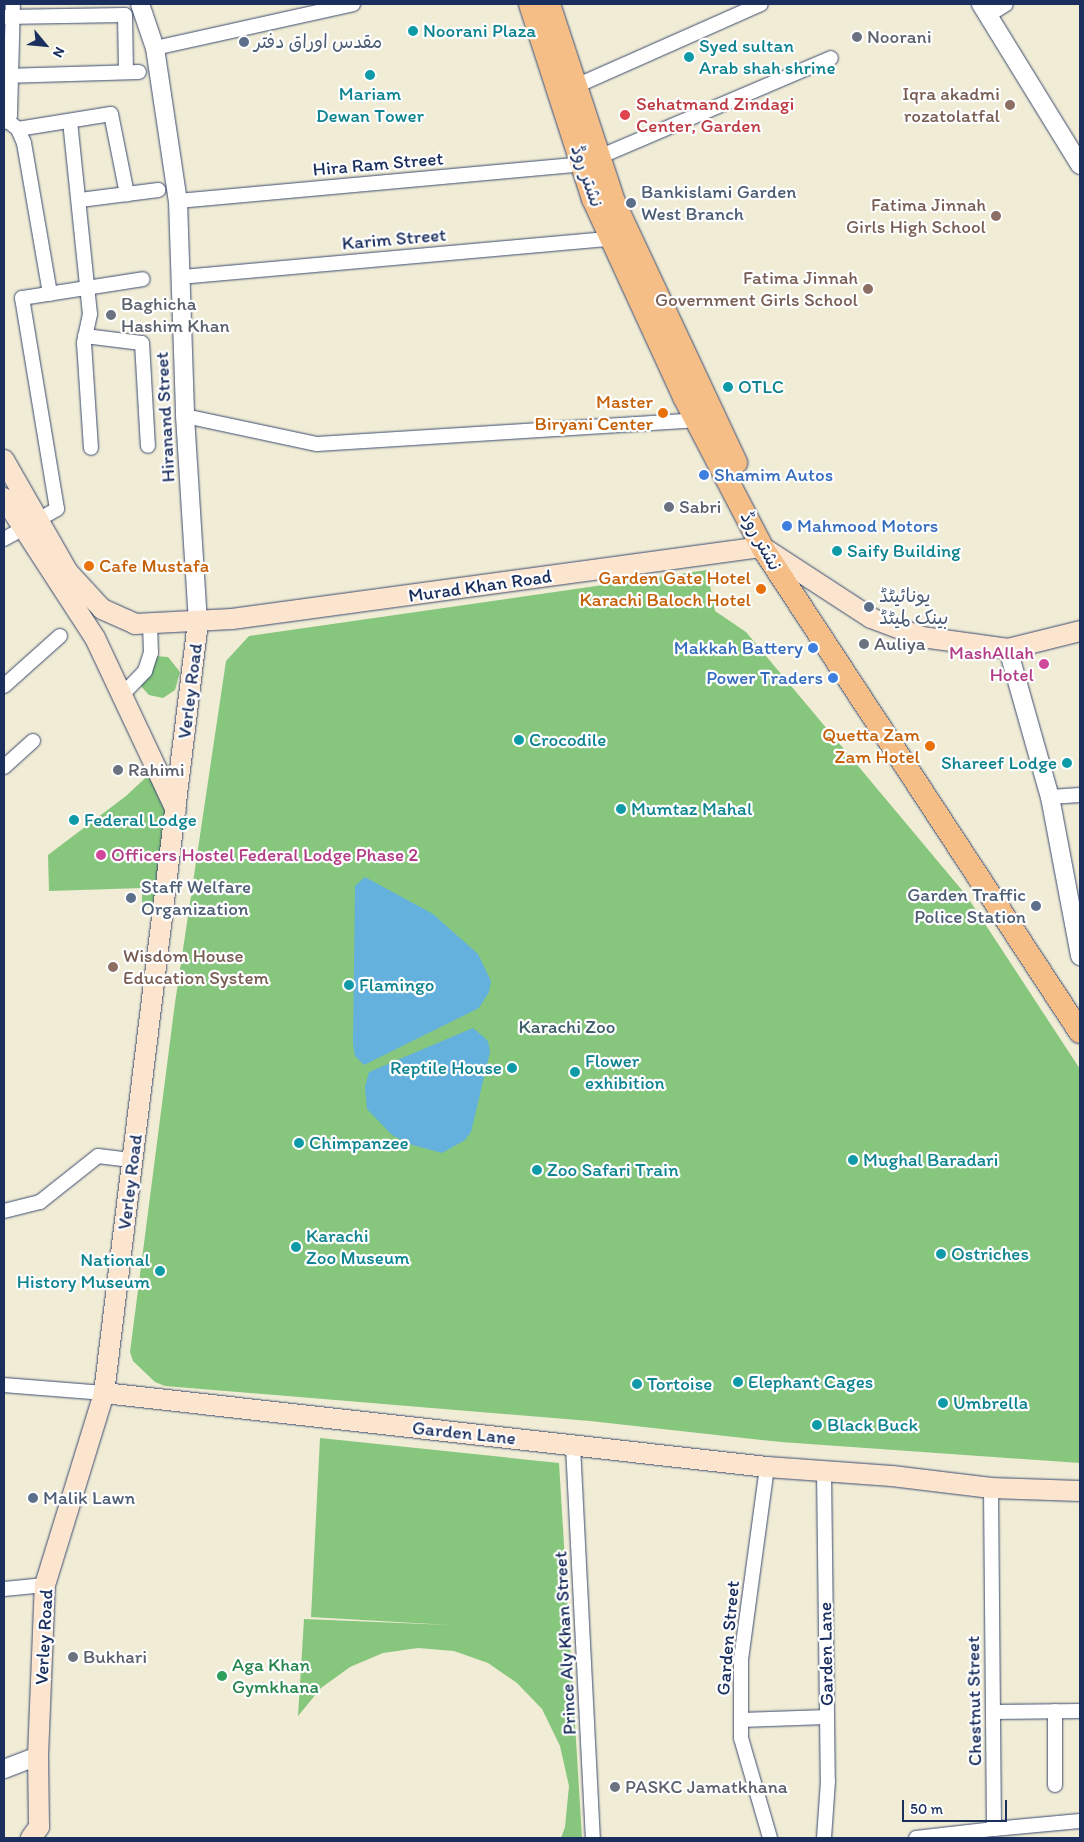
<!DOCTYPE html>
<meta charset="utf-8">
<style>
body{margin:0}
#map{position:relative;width:1084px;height:1842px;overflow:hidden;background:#f0ecd5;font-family:Itim,"Playpen Sans Arabic",sans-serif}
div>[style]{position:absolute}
.green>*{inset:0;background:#87c67d}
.water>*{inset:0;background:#65b1de}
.roads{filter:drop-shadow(0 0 1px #3b4b70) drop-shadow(0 0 1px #3b4b70)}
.minor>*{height:14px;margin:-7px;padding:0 7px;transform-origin:7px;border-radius:7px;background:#fff}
.tertiary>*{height:18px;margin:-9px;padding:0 9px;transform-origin:9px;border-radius:9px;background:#fff}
.secondary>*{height:20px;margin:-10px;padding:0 10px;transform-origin:10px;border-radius:10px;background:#fbe5cf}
.primary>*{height:22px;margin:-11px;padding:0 11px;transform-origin:11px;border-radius:11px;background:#f6be87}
.dots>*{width:14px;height:14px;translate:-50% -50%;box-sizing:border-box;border:2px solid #fff;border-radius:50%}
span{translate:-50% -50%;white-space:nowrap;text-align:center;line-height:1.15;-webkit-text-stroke:4.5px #fff;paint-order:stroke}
.culture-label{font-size:19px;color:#0d838f}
.left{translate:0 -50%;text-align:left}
.right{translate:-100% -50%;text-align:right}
.worship-label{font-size:19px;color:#5b616d}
.service-label{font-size:19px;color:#4e5e75}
.education-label{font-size:19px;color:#785e54}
.health-label{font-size:19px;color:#be3a42}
.street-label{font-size:19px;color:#1b2f5e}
.food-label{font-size:19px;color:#c56008}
.shop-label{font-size:19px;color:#366cbe}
.hotel-label{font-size:19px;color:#b23c85}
.park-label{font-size:19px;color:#3b5c67}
.leisure-label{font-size:19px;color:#27864d}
.frame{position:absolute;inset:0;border:5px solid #1b2f5e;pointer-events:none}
.north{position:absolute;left:20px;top:20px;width:50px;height:50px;-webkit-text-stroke:4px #fff;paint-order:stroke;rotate:118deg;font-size:14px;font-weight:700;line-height:20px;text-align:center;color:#1b2f5e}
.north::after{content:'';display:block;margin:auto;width:18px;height:22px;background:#1b2f5e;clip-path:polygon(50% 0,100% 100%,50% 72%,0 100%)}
.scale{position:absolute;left:902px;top:1800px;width:105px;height:22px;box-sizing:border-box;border:2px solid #1b2f5e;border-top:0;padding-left:6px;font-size:15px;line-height:18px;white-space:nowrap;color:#1b2f5e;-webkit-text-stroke:4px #fff;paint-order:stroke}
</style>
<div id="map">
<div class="green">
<div style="clip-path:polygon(707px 570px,715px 611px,746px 632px,966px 895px,1080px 1069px,1080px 1463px,781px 1442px,590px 1421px,165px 1386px,155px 1382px,133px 1361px,130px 1352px,175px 1003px,226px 661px,249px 636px)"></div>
<div style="clip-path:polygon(155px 656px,168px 657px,180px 672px,175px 690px,163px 698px,149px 695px,139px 684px)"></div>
<div style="clip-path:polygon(156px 768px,176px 810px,164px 907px,142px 908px,142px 888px,49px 891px,48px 855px,126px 796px)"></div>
<div style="clip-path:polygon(320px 1438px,559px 1463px,582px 1838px,561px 1838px,565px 1827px,569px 1786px,560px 1746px,542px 1709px,517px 1683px,488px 1663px,454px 1651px,418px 1648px,383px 1653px,350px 1667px,321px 1688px,298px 1716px,304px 1619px,449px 1625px,311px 1617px)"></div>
</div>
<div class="water">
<div style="clip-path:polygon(365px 877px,433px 914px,478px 954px,491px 981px,489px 992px,479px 1008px,364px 1065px,355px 1056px,353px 1044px,355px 886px)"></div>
<div style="clip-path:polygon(473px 1028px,488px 1041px,490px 1052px,471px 1132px,465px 1140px,442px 1153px,409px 1144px,392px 1135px,367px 1109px,365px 1087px,369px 1072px)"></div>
</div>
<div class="roads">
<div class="minor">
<div style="left:987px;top:16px;width:22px;rotate:-32deg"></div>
<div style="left:4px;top:17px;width:121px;rotate:-0.9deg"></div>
<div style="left:125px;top:15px;width:57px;rotate:89deg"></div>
<div style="left:155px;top:48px;width:203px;rotate:-12.5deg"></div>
<div style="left:4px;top:76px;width:135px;rotate:-1.7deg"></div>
<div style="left:576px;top:86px;width:202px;rotate:-23.9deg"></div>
<div style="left:8px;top:121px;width:13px;rotate:39deg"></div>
<div style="left:18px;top:129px;width:15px;rotate:67deg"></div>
<div style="left:24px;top:143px;width:153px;rotate:80.2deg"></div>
<div style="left:70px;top:121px;width:194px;rotate:84.1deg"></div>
<div style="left:90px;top:314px;width:30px;rotate:102deg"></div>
<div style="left:84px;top:343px;width:105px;rotate:86.2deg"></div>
<div style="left:4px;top:122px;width:4px;rotate:-14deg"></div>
<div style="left:8px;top:121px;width:6px;rotate:-72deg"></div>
<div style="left:10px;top:115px;width:111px;rotate:-88.5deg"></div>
<div style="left:18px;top:129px;width:94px;rotate:-9.2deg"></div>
<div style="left:111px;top:114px;width:82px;rotate:78.7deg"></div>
<div style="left:599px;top:157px;width:252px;rotate:-23.1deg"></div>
<div style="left:80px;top:200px;width:79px;rotate:-7.3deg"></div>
<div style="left:178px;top:201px;width:406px;rotate:-5.2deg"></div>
<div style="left:181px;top:277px;width:432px;rotate:-5.1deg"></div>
<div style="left:85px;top:336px;width:57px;rotate:7deg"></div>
<div style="left:142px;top:343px;width:103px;rotate:86.7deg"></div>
<div style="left:185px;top:416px;width:135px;rotate:12deg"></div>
<div style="left:317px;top:444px;width:381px;rotate:-3.6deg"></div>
<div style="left:38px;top:520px;width:22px;rotate:-30deg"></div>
<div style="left:57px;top:509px;width:214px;rotate:-99.4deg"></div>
<div style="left:22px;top:298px;width:122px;rotate:-8.9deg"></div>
<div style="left:4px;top:539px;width:23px;rotate:-29deg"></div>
<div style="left:4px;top:686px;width:75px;rotate:-41.8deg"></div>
<div style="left:123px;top:694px;width:32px;rotate:-46deg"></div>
<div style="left:145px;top:671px;width:19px;rotate:-72deg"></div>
<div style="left:151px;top:653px;width:28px;rotate:-92deg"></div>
<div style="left:4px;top:767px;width:39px;rotate:-42deg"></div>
<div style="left:1050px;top:797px;width:30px;rotate:-4deg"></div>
<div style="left:4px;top:1211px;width:37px;rotate:-14deg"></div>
<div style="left:40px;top:1202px;width:74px;rotate:-38.4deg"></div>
<div style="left:98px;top:1156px;width:35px;rotate:7deg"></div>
<div style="left:4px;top:1385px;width:100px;rotate:4.6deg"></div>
<div style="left:573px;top:1446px;width:393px;rotate:87.1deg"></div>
<div style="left:767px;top:1467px;width:195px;rotate:97.7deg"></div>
<div style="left:741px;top:1660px;width:78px;rotate:90deg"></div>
<div style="left:741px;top:1738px;width:104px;rotate:73.8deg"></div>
<div style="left:824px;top:1470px;width:311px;rotate:89.3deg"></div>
<div style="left:828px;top:1781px;width:57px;rotate:94deg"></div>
<div style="left:991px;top:1488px;width:341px;rotate:89.5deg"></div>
<div style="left:994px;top:1829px;width:86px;rotate:-5.3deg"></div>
<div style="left:4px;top:1589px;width:41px;rotate:-5.6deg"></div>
<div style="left:1055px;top:1711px;width:74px;rotate:90deg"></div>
<div style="left:993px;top:1712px;width:87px;rotate:-0.7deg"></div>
<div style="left:741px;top:1720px;width:86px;rotate:-2deg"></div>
<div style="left:916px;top:1838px;width:79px;rotate:-6.6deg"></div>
</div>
<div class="tertiary">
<div style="left:140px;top:4px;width:46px;rotate:71.2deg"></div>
<div style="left:155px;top:48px;width:155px;rotate:81.5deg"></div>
<div style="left:178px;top:201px;width:215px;rotate:88.1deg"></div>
<div style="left:185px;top:416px;width:206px;rotate:86.4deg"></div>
<div style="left:981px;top:4px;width:189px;rotate:58.4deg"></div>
<div style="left:1008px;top:649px;width:154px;rotate:74.2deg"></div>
<div style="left:1050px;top:797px;width:162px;rotate:79.3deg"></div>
<div style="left:4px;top:1769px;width:36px;rotate:-21deg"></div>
</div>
<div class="secondary">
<div style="left:4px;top:460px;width:129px;rotate:60.3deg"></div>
<div style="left:68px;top:572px;width:50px;rotate:47.4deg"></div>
<div style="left:102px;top:609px;width:36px;rotate:24deg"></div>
<div style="left:135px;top:624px;width:97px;rotate:-3deg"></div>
<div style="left:232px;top:619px;width:535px;rotate:-7.74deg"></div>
<div style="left:762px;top:547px;width:130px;rotate:33.1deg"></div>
<div style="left:871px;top:618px;width:54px;rotate:20.4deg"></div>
<div style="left:922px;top:637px;width:87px;rotate:7.9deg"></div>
<div style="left:1008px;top:649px;width:74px;rotate:-14deg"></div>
<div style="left:4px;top:498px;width:167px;rotate:57deg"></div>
<div style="left:95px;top:638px;width:190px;rotate:64.8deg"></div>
<div style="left:104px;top:1393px;width:667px;rotate:6.37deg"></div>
<div style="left:767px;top:1467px;width:125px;rotate:4.1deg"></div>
<div style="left:892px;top:1476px;width:100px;rotate:6.9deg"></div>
<div style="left:991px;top:1488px;width:89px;rotate:1.9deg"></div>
<div style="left:31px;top:1838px;width:14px;rotate:-54deg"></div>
<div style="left:39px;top:1827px;width:71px;rotate:-90.8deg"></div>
<div style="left:38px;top:1756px;width:171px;rotate:-87.7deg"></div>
<div style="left:45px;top:1585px;width:201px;rotate:-72.9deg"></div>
<div style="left:104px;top:1393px;width:777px;rotate:-83.05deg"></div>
</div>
<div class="primary">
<div style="left:530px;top:4px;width:205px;rotate:72.1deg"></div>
<div style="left:593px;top:199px;width:218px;rotate:65.3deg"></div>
<div style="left:684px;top:397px;width:169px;rotate:62.5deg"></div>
<div style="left:762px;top:547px;width:580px;rotate:56.75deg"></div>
<div style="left:549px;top:4px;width:208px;rotate:71.8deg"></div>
<div style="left:614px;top:202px;width:288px;rotate:64.9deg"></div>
</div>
</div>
<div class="dots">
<div style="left:413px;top:31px;background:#0f9aa8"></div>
<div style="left:857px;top:37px;background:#6b7280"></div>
<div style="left:244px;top:42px;background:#5c6f8a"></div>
<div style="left:689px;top:57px;background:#0f9aa8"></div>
<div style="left:370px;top:75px;background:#0f9aa8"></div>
<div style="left:1010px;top:105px;background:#8d6e63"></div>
<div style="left:625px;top:115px;background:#e0444e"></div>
<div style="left:631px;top:203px;background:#5c6f8a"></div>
<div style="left:996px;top:216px;background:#8d6e63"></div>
<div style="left:868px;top:289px;background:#8d6e63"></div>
<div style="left:111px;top:315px;background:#6b7280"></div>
<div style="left:728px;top:387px;background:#0f9aa8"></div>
<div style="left:663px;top:413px;background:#e8710a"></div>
<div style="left:704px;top:475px;background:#3f7fe0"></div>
<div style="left:669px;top:507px;background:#6b7280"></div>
<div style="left:787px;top:526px;background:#3f7fe0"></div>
<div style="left:837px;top:551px;background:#0f9aa8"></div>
<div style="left:89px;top:566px;background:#e8710a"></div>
<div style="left:761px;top:589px;background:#e8710a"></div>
<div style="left:869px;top:607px;background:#5c6f8a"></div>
<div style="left:864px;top:644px;background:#6b7280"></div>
<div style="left:813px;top:648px;background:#3f7fe0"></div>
<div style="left:1044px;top:664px;background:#d1479c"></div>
<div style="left:833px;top:678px;background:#3f7fe0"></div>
<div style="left:519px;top:740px;background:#0f9aa8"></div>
<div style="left:930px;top:746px;background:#e8710a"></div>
<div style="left:1067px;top:763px;background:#0f9aa8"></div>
<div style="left:118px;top:770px;background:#6b7280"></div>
<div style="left:621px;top:809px;background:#0f9aa8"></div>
<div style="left:74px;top:820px;background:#0f9aa8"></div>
<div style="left:101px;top:855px;background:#d1479c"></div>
<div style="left:131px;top:898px;background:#5c6f8a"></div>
<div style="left:1036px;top:906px;background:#5c6f8a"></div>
<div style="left:113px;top:967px;background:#8d6e63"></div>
<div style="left:349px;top:985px;background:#0f9aa8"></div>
<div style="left:512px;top:1068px;background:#0f9aa8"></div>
<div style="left:575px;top:1072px;background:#0f9aa8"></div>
<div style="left:299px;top:1143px;background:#0f9aa8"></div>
<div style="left:853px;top:1160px;background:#0f9aa8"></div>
<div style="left:537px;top:1170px;background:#0f9aa8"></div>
<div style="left:296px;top:1247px;background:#0f9aa8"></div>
<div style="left:941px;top:1254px;background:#0f9aa8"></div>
<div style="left:160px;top:1271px;background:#0f9aa8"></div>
<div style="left:738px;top:1382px;background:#0f9aa8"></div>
<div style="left:637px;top:1384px;background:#0f9aa8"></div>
<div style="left:943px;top:1403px;background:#0f9aa8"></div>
<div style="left:817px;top:1425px;background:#0f9aa8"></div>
<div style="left:33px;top:1498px;background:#5c6f8a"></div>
<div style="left:73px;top:1657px;background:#6b7280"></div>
<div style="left:222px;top:1676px;background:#2e9e5b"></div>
<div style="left:615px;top:1787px;background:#6b7280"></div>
</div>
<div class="culture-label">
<span class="left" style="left:423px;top:31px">Noorani Plaza</span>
<span class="left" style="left:699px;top:57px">Syed sultan<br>Arab shah shrine</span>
<span style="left:370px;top:105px">Mariam<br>Dewan Tower</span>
<span class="left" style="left:738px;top:387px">OTLC</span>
<span class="left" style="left:847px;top:551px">Saify Building</span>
<span class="left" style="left:529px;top:740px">Crocodile</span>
<span class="right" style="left:1057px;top:763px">Shareef Lodge</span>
<span class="left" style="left:631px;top:809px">Mumtaz Mahal</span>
<span class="left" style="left:84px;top:820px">Federal Lodge</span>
<span class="left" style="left:359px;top:985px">Flamingo</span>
<span class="left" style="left:585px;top:1072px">Flower<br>exhibition</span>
<span class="right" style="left:502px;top:1068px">Reptile House</span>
<span class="left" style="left:309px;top:1143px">Chimpanzee</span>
<span class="left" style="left:863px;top:1160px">Mughal Baradari</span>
<span class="left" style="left:547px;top:1170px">Zoo Safari Train</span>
<span class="left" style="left:306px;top:1247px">Karachi<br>Zoo Museum</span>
<span class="left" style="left:951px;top:1254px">Ostriches</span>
<span class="right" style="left:150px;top:1271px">National<br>History Museum</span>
<span class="left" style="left:748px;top:1382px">Elephant Cages</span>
<span class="left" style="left:647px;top:1384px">Tortoise</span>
<span class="left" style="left:953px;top:1403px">Umbrella</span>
<span class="left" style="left:827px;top:1425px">Black Buck</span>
</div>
<div class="worship-label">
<span class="left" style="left:867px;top:37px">Noorani</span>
<span class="left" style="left:121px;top:315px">Baghicha<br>Hashim Khan</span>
<span class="left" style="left:679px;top:507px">Sabri</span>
<span class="left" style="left:874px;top:644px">Auliya</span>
<span class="left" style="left:128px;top:770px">Rahimi</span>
<span class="left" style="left:83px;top:1657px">Bukhari</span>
<span class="left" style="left:625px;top:1787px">PASKC Jamatkhana</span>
</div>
<div class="service-label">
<span class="left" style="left:254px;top:42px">مقدس اوراق دفتر</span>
<span class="left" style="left:641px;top:203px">Bankislami Garden<br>West Branch</span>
<span class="left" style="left:879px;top:607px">یونائیٹڈ<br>بینک لمیٹڈ</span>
<span class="left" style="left:141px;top:898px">Staff Welfare<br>Organization</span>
<span class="right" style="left:1026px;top:906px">Garden Traffic<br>Police Station</span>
<span class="left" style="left:43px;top:1498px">Malik Lawn</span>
</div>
<div class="education-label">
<span class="right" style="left:1000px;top:105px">Iqra akadmi<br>rozatolatfal</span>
<span class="right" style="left:986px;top:216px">Fatima Jinnah<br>Girls High School</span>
<span class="right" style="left:858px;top:289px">Fatima Jinnah<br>Government Girls School</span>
<span class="left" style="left:123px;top:967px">Wisdom House<br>Education System</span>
</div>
<div class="health-label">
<span class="left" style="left:636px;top:115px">Sehatmand Zindagi<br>Center, Garden</span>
</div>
<div class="street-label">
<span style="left:378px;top:164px;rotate:-5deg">Hira Ram Street</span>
<span style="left:587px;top:176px;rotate:71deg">نشتر روڈ</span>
<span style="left:394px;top:239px;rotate:-5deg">Karim Street</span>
<span style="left:165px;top:417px;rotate:-93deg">Hiranand Street</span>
<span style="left:761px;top:541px;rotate:61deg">نشتر روڈ</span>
<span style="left:480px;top:586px;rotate:-8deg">Murad Khan Road</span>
<span style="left:190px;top:691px;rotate:-83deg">Verley Road</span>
<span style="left:130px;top:1182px;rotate:-83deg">Verley Road</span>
<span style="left:464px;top:1433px;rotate:6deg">Garden Lane</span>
<span style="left:44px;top:1637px;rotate:-87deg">Verley Road</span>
<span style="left:728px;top:1638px;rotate:-85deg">Garden Street</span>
<span style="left:565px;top:1643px;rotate:-93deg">Prince Aly Khan Street</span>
<span style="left:826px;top:1654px;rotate:-91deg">Garden Lane</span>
<span style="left:974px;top:1701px;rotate:-91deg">Chestnut Street</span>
</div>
<div class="food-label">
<span class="right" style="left:653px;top:413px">Master<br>Biryani Center</span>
<span class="left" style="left:99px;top:566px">Cafe Mustafa</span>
<span class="right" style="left:751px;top:589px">Garden Gate Hotel<br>Karachi Baloch Hotel</span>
<span class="right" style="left:920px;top:746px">Quetta Zam<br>Zam Hotel</span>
</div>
<div class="shop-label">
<span class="left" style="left:714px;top:475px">Shamim Autos</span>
<span class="left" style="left:797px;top:526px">Mahmood Motors</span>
<span class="right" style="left:803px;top:648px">Makkah Battery</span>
<span class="right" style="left:823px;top:678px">Power Traders</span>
</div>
<div class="hotel-label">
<span class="right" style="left:1034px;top:664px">MashAllah<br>Hotel</span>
<span class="left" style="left:111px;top:855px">Officers Hostel Federal Lodge Phase 2</span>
</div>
<div class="park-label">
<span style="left:567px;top:1027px">Karachi Zoo</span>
</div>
<div class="leisure-label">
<span class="left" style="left:232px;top:1676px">Aga Khan<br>Gymkhana</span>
</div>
<div class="frame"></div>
<div class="north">N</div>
<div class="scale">50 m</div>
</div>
